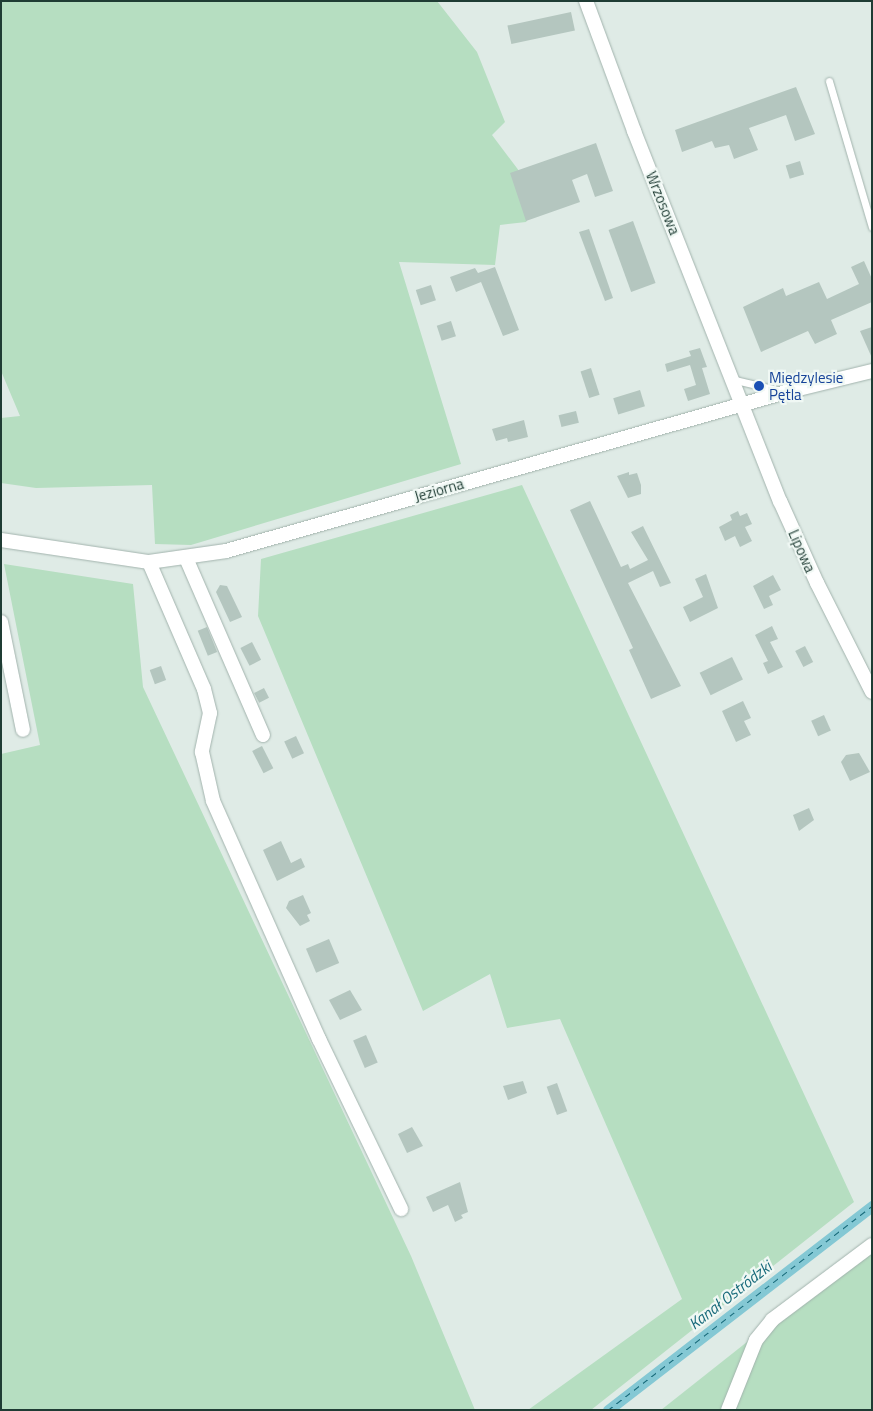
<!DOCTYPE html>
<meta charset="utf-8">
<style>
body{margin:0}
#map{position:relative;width:873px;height:1411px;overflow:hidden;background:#dfebe6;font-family:"Titillium Web",sans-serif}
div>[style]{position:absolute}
.green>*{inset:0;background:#b6dec1}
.canal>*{height:11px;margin:-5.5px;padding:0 5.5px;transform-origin:5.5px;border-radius:5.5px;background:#84c8d4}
.ferry>*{height:1px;margin-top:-0.5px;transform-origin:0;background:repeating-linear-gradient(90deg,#176a7a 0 6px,transparent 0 11px)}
.building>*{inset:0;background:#b4c6bf;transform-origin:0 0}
.roads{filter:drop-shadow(0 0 1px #a2b3ad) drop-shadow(0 0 1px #a2b3ad)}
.lane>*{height:7px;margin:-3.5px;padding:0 3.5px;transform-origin:3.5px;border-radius:3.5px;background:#fff}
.street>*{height:14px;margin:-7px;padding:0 7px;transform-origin:7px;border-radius:7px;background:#fff}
.dots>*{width:14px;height:14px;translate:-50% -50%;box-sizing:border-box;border:2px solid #f0f8f4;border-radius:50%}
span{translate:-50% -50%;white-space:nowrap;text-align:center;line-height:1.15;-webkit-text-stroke:4.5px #f0f8f4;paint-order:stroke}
.street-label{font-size:15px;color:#1f3c34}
.transit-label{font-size:15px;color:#164399}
.left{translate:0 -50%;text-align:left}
.water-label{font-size:16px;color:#176a7a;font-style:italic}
.frame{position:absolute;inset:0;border:2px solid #1f3c34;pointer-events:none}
</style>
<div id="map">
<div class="green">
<div style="clip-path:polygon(1px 1px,437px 1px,477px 52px,505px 122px,492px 135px,541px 200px,526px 222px,500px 225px,495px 265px,399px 262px,461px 464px,191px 545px,155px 544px,152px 485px,36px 488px,1px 483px,1px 418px,20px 416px,1px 371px)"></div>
<div style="clip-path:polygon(522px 485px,854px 1202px,591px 1410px,528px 1410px,682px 1299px,560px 1019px,507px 1028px,490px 974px,423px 1011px,258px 616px,261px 559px)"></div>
<div style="clip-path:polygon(4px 564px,133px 584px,143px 687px,411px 1256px,475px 1410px,1px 1410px,1px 754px,40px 745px)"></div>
<div style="clip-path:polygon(872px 1243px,872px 1410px,661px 1410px)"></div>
</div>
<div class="canal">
<div style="left:608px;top:1410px;width:334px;rotate:-37.7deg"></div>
</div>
<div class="ferry">
<div style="left:608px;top:1410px;width:334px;rotate:-37.7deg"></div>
</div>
<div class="building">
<div style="left:571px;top:12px;width:19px;height:65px;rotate:78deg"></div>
<div style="clip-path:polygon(796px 87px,815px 134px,795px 141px,786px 115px,749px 128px,758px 150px,734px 159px,729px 145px,715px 148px,712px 141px,682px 152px,675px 130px)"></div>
<div style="clip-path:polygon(596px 143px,613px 191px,595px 197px,587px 174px,572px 180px,580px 202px,526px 221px,510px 173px)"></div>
<div style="left:800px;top:161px;width:14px;height:15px;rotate:73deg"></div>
<div style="left:633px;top:221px;width:66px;height:26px;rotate:70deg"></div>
<div style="clip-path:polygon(589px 229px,613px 298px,605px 301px,579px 232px)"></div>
<div style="clip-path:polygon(864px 261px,872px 279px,872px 302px,831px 320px,837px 334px,815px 344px,808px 331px,761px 352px,743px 307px,783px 288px,786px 296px,819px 282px,827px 299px,859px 284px,851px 267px)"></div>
<div style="clip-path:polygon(495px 267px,519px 330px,503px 336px,481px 282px,456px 292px,450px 277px,475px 268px,478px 273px)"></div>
<div style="left:431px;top:285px;width:16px;height:16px;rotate:72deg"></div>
<div style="left:451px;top:321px;width:16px;height:15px;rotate:72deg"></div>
<div style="clip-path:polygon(872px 327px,872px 358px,860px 331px)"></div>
<div style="clip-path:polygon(700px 348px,707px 367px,702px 368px,710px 394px,688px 401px,684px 389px,696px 385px,690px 365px,667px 372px,665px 364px,691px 356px,689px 351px)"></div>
<div style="left:591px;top:368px;width:28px;height:11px;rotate:72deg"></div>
<div style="left:640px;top:390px;width:17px;height:28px;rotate:73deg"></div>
<div style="left:576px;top:411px;width:12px;height:18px;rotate:76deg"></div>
<div style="clip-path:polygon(524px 420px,528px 437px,508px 442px,507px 438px,496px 441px,492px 429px)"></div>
<div style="clip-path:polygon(629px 472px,629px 475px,637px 473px,641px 485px,641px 494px,628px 498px,617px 476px)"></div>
<div style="clip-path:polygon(590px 501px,621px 567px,628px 564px,630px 569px,648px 560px,631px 532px,643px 526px,671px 583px,660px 587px,653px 571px,628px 583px,681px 686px,651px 699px,629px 650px,633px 648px,570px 510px)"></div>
<div style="clip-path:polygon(738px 511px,740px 516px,747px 513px,752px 524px,745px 527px,752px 541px,740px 547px,735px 536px,725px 541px,719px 527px,732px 520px,730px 515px)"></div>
<div style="clip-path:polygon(706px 574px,718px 608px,690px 622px,683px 607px,703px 597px,695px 579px)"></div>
<div style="clip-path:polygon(773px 575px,781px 590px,769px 596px,773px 605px,764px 609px,753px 586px)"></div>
<div style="clip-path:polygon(220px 585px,227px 586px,242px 617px,230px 622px,216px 592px)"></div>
<div style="clip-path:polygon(772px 626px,778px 639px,770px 642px,783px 667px,768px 674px,763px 663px,768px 661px,755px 635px)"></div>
<div style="left:207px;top:627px;width:27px;height:10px;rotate:68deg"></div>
<div style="left:252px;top:642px;width:20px;height:13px;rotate:63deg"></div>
<div style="left:805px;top:646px;width:18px;height:11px;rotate:63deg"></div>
<div style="left:732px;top:657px;width:25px;height:36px;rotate:64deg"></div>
<div style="left:161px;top:666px;width:15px;height:12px;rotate:70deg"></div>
<div style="left:264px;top:688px;width:11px;height:11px;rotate:63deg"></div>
<div style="clip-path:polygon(743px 701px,751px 718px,744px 721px,751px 735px,736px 742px,722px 711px)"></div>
<div style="left:824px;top:715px;width:17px;height:14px;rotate:66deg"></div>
<div style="left:296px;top:736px;width:19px;height:13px;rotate:65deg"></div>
<div style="left:262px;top:746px;width:25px;height:11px;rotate:63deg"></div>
<div style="clip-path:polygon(859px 753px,870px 772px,850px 781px,841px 762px,846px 755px)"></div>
<div style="clip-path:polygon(809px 808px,814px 820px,799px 831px,793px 815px)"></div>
<div style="clip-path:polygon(281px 841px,291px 863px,301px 858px,305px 867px,277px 881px,263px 850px)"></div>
<div style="clip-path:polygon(303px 895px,311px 913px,307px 915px,310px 921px,300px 926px,286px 908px,289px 901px)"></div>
<div style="left:329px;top:939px;width:26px;height:25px;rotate:67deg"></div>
<div style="clip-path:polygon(350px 990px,362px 1010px,340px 1020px,329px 1000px)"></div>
<div style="left:366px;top:1035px;width:30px;height:14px;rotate:67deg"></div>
<div style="clip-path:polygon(523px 1081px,527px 1093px,508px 1100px,503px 1086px)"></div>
<div style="left:557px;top:1083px;width:30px;height:11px;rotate:70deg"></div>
<div style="clip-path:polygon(412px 1127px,423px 1146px,407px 1153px,398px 1134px)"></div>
<div style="clip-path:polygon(460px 1182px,468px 1212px,461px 1215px,463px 1218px,455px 1222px,448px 1205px,433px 1212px,426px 1197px)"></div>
</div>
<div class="roads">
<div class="lane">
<div style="left:829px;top:81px;width:152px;rotate:73.6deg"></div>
<div style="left:735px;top:380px;width:47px;rotate:13.4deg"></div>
</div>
<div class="street">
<div style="left:586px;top:1px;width:139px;rotate:69.7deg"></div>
<div style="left:634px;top:131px;width:398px;rotate:68.5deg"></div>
<div style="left:780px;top:501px;width:90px;rotate:65.7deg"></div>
<div style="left:817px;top:583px;width:122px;rotate:63.2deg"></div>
<div style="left:1px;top:540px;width:150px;rotate:8.5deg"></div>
<div style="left:149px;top:562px;width:78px;rotate:-8.1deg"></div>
<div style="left:226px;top:551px;width:582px;rotate:-15.85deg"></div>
<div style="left:786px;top:392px;width:89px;rotate:-13.7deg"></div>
<div style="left:186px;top:558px;width:193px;rotate:66.5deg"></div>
<div style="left:149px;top:562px;width:138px;rotate:66.6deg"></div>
<div style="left:204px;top:689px;width:25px;rotate:76deg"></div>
<div style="left:210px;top:713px;width:40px;rotate:102deg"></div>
<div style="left:202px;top:752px;width:50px;rotate:77.3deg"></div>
<div style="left:213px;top:801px;width:261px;rotate:66deg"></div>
<div style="left:319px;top:1039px;width:189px;rotate:64.2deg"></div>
<div style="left:1px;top:622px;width:110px;rotate:78.5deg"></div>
<div style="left:728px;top:1410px;width:75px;rotate:-68.2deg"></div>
<div style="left:756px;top:1340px;width:26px;rotate:-51deg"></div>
<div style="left:772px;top:1320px;width:125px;rotate:-36.9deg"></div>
</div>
</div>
<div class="dots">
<div style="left:759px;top:386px;background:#1a4fb4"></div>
</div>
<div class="street-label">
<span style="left:663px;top:203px;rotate:68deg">Wrzosowa</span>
<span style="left:439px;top:490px;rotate:-16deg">Jeziorna</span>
<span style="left:802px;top:551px;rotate:66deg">Lipowa</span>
</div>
<div class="transit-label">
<span class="left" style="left:769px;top:386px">Międzylesie<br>Pętla</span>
</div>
<div class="water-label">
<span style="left:730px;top:1295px;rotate:-38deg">Kanał Ostródzki</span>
</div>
<div class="frame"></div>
</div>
